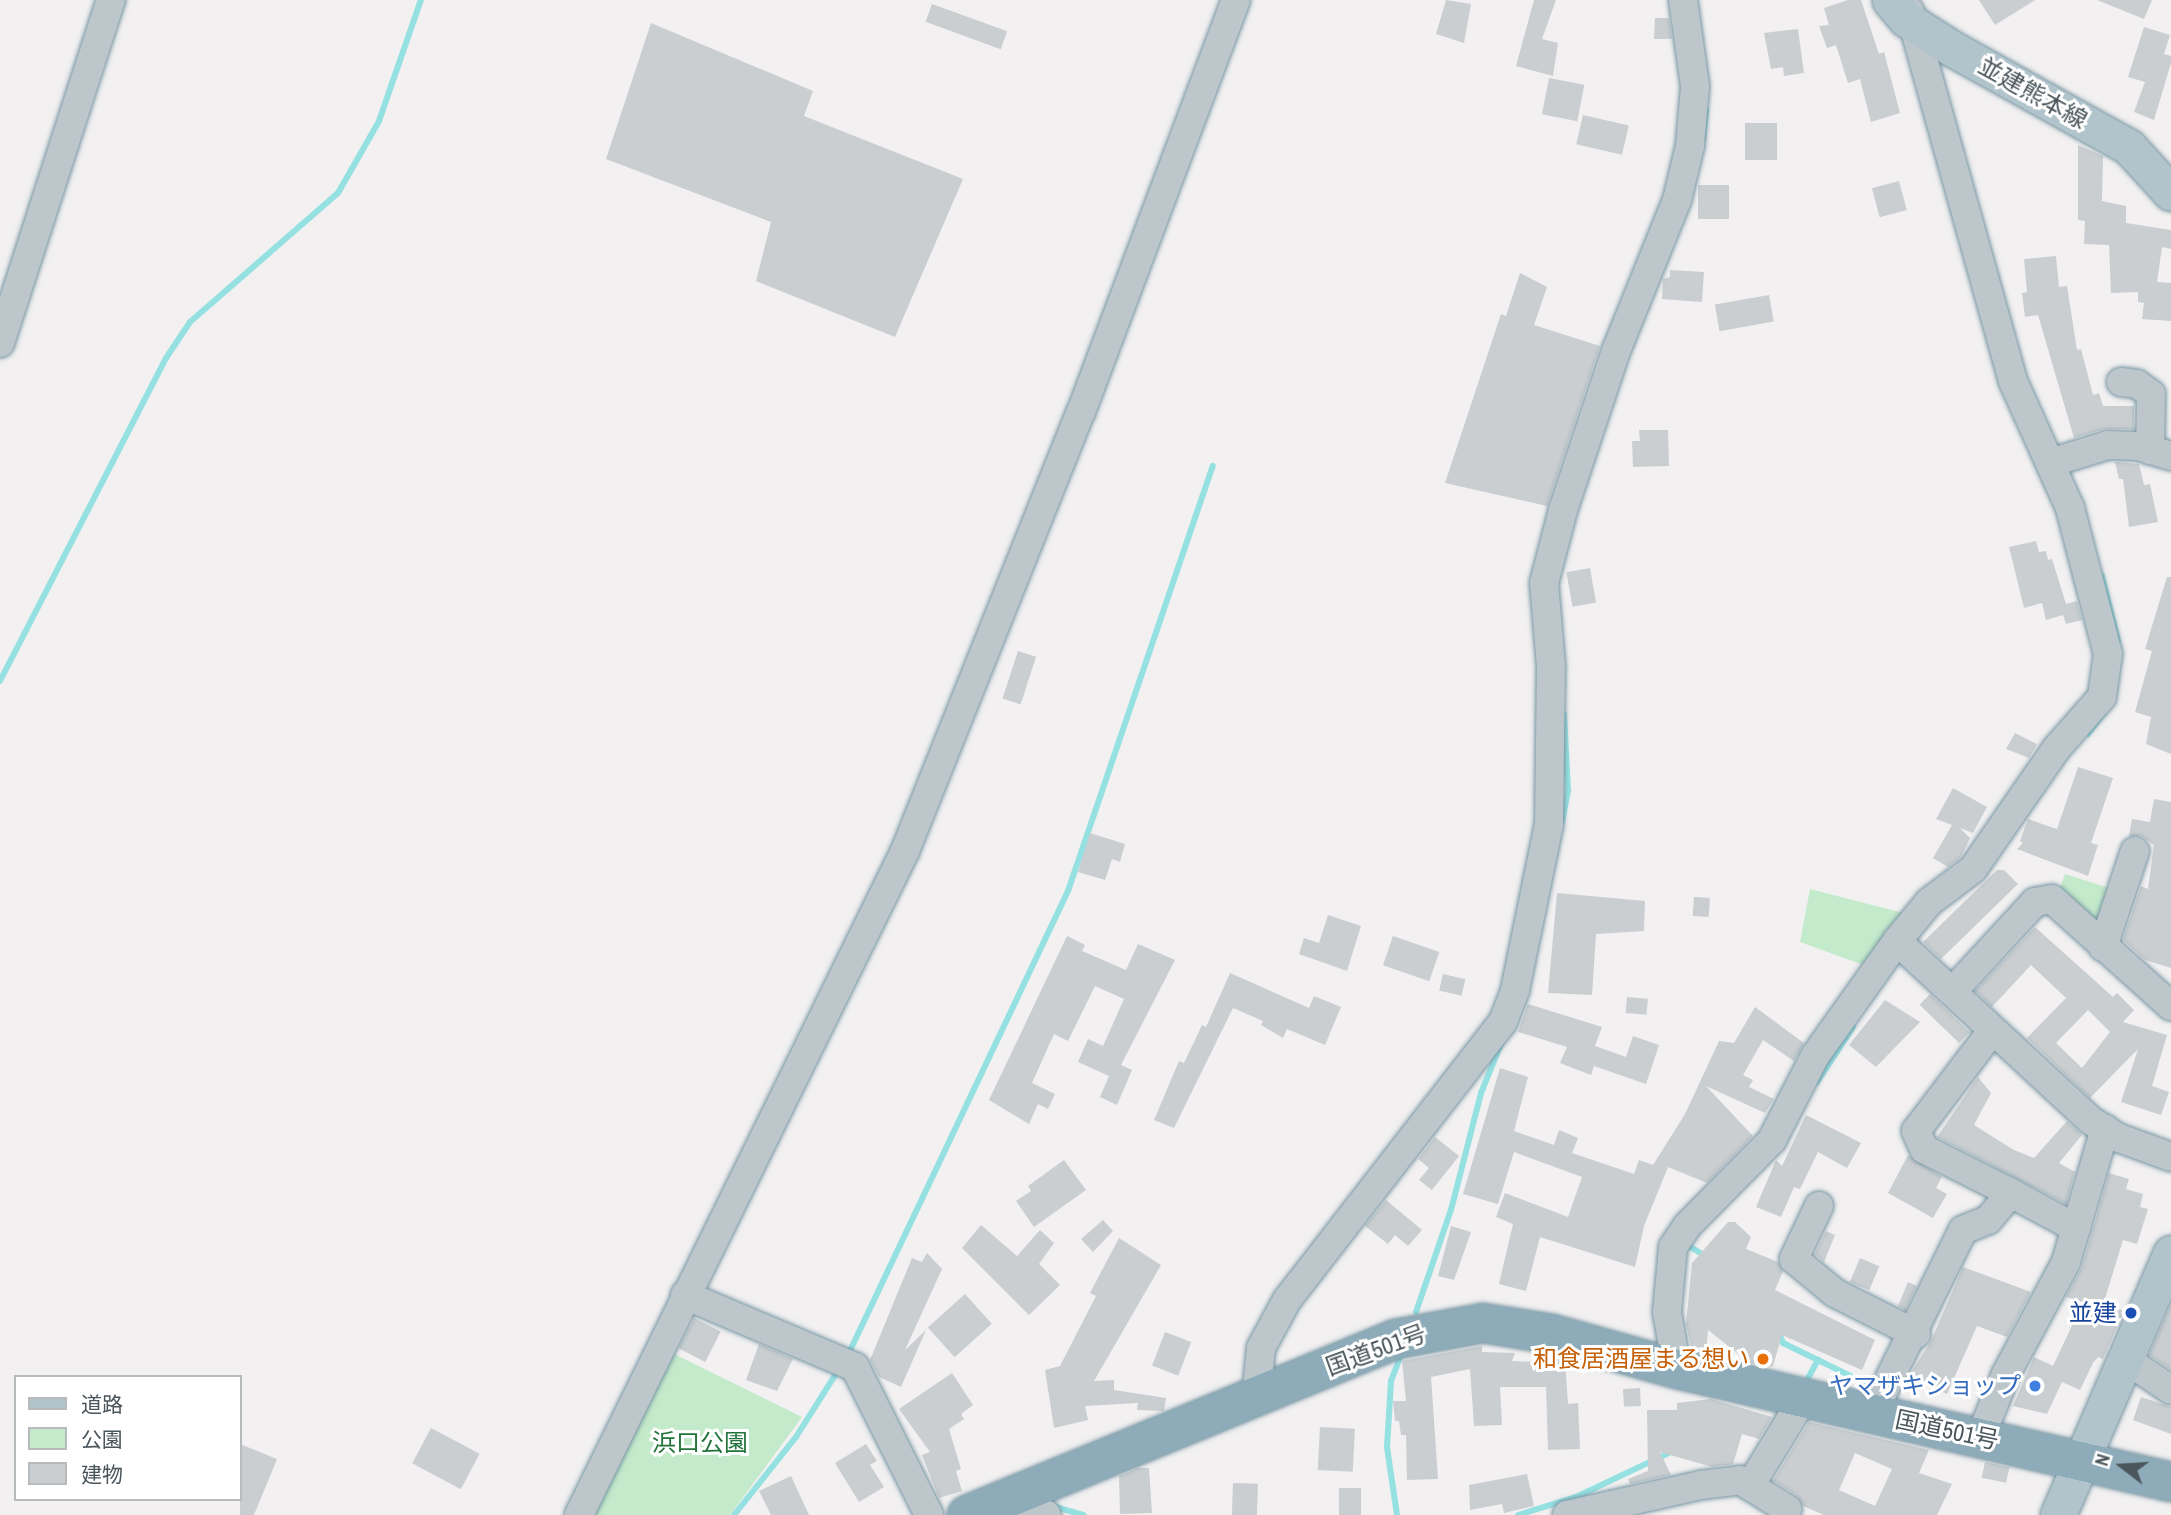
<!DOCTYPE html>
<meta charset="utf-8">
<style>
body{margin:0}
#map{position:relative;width:2171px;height:1515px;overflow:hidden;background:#f2f0f0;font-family:"Archivo Narrow","Noto Sans JP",sans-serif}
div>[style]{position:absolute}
.green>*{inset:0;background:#c3eaca}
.stream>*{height:6px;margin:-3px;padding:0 3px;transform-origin:3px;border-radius:3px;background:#95e1e2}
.building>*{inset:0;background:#caced0;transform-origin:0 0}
.roads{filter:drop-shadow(0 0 2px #7896a4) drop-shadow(0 0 2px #7896a4)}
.minor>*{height:28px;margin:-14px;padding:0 14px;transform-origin:14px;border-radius:14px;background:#bdc6cb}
.major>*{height:35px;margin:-17.5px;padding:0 17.5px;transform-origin:17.5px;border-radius:17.5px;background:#b2c4cb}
.highway>*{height:38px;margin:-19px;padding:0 19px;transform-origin:19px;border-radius:19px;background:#8dabb8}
.dots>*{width:19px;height:19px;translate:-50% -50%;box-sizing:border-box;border:4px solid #fff;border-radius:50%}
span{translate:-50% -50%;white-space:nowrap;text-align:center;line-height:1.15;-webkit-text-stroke:6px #fff;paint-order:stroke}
.street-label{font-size:24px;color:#4a565b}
.transit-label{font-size:24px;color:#164399}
.right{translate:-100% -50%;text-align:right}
.food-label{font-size:24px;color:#c56008}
.shop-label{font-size:24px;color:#366cbe}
.park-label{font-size:24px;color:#22743b}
.legend{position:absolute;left:14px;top:1375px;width:228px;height:126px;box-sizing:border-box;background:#fff;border:2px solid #b7bbbd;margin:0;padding:9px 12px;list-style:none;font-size:21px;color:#4a565b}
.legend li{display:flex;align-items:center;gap:14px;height:35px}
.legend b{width:35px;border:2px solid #b7bbbd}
.north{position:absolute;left:2087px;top:1431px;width:70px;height:70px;-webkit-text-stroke:5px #fff;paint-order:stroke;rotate:287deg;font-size:19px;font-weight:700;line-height:28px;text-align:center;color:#4a565b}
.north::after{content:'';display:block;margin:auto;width:24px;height:32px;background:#4a565b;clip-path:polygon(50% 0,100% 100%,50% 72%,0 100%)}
</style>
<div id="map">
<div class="green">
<div style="clip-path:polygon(2065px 874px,2115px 890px,2104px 920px,2091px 921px,2060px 888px)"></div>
<div style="clip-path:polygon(1810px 889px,1911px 915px,1872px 968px,1800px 942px)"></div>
<div style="clip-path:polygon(670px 1352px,802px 1417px,730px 1515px,589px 1515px)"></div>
</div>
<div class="stream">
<div style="left:1703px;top:140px;width:30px;rotate:-84deg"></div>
<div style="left:2102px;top:576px;width:67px;rotate:76.2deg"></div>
<div style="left:0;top:681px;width:363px;rotate:-62.8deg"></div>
<div style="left:166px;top:358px;width:43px;rotate:-56.3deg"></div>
<div style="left:190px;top:322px;width:196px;rotate:-41.1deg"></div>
<div style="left:338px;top:193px;width:83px;rotate:-60.3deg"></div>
<div style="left:379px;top:121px;width:128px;rotate:-70.9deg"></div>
<div style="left:2088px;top:734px;width:31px;rotate:-54deg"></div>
<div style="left:1562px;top:822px;width:33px;rotate:-79deg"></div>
<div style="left:1568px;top:790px;width:76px;rotate:-93deg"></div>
<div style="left:1817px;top:1082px;width:66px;rotate:-56.8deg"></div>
<div style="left:1689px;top:1246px;width:19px;rotate:32deg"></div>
<div style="left:1416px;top:1312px;width:108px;rotate:-71.1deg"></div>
<div style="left:1451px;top:1210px;width:121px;rotate:-75.6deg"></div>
<div style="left:1481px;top:1093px;width:53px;rotate:-67.8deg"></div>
<div style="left:1778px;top:1331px;width:13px;rotate:67deg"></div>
<div style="left:1783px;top:1343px;width:91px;rotate:26deg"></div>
<div style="left:847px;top:1357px;width:516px;rotate:-64.63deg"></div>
<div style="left:1068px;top:891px;width:449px;rotate:-71.2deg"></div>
<div style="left:1808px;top:1378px;width:21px;rotate:-61deg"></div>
<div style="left:1052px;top:1506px;width:33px;rotate:16deg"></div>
<div style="left:734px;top:1515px;width:100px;rotate:-51.5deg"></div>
<div style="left:796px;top:1437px;width:80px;rotate:-57.7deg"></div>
<div style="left:1397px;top:1515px;width:69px;rotate:-98.4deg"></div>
<div style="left:1387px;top:1447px;width:66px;rotate:-86.5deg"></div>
<div style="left:1391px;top:1381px;width:30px;rotate:-69deg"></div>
<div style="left:1518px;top:1515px;width:61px;rotate:-17.2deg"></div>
<div style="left:1576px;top:1497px;width:107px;rotate:-25.4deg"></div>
</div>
<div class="building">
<div style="clip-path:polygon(1446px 0,1471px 4px,1464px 43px,1436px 34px)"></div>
<div style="clip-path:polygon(1534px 0,1556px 0,1542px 39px,1558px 43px,1553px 76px,1516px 66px)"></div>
<div style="clip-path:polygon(1848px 0,1861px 0,1879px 54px,1884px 52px,1900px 113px,1871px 122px,1860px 79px,1848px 83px,1836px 45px,1827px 48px,1819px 26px,1829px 25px,1824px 8px)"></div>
<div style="clip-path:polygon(1979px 0,2035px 0,1995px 25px)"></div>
<div style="clip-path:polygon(2097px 0,2152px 0,2144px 19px)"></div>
<div style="left:932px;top:4px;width:80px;height:19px;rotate:20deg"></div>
<div style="clip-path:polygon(1655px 18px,1669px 18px,1672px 39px,1654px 39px)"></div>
<div style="clip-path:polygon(651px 23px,813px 91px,804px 116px,963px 179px,895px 337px,756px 281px,771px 222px,606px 159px)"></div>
<div style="clip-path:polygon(2144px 27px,2170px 35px,2164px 54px,2171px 56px,2171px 63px,2154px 120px,2134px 112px,2145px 82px,2128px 77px)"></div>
<div style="clip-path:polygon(1798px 29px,1804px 73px,1784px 76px,1783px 67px,1771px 69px,1764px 33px)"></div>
<div style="left:1549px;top:78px;width:36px;height:37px;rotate:11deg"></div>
<div style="left:1583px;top:115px;width:47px;height:30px;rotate:13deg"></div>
<div style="left:1745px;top:123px;width:32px;height:37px"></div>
<div style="clip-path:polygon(2078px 145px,2103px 156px,2102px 201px,2126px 206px,2126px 223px,2171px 230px,2171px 249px,2162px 247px,2157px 282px,2171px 283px,2171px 321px,2142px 319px,2144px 303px,2138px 302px,2138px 292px,2111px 293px,2109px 245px,2084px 244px,2085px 221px,2078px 220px)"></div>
<div style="left:1899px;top:181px;width:30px;height:28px;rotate:75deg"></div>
<div style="left:1729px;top:185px;width:34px;height:31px;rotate:90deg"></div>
<div style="clip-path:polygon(2056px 256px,2059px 287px,2067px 286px,2077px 350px,2081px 349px,2093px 395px,2099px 393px,2103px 406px,2134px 406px,2134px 429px,2104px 429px,2074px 438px,2038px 315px,2025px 317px,2022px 293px,2027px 292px,2024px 259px)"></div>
<div style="clip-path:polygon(1670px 270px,1704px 272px,1702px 302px,1662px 299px,1663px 279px,1670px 277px)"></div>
<div style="clip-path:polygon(1520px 273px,1547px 287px,1534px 325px,1600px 346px,1547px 506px,1445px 483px,1501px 314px,1506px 316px)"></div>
<div style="left:1769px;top:295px;width:27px;height:55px;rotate:80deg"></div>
<div style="clip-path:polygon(1639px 430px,1668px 430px,1669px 466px,1633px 467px,1632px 441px,1640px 441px)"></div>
<div style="clip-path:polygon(2115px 462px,2139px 464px,2144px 485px,2150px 484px,2158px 522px,2129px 527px,2123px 479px,2119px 479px)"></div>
<div style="clip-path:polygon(2036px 541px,2039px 552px,2046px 551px,2048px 560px,2052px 559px,2066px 604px,2077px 601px,2082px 620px,2066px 624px,2063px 615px,2046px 620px,2042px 603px,2024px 608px,2009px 547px)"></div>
<div style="left:1590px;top:568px;width:35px;height:24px;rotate:80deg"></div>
<div style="clip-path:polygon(2167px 577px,2171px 577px,2171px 754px,2146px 744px,2151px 717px,2135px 712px,2152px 651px,2145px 649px)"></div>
<div style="left:1018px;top:651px;width:19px;height:50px;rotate:18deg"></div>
<div style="clip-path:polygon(2015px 733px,2037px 744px,2029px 758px,2006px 749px)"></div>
<div style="clip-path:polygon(2078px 767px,2113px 778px,2091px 843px,2098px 845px,2088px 876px,2017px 849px,2023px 843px,2020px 841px,2028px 819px,2057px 829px)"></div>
<div style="clip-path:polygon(1953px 788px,1987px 807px,1973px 833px,1960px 828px,1970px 838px,1961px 857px,1948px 867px,1933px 858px,1952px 825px,1936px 819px)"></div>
<div style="clip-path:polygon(2154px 799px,2171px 802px,2171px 968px,2145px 960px,2123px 940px,2141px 886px,2148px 889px,2154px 845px,2141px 836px,2129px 836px,2132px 819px,2150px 822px)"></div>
<div style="clip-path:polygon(1090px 833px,1125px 844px,1120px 862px,1112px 859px,1105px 880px,1078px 872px)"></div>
<div style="clip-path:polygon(1997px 870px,2004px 870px,2018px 884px,1941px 959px,1923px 942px)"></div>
<div style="clip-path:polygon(1557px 893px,1645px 901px,1644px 931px,1596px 934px,1592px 995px,1548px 993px)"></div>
<div style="left:1694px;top:897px;width:16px;height:19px;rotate:4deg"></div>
<div style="clip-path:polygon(1328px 915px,1361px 926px,1347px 971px,1299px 954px,1304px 938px,1319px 943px)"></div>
<div style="clip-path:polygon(evenodd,2035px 927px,2113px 997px,2117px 993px,2134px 1010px,2123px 1022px,2167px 1035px,2152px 1086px,2169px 1092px,2161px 1115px,2121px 1102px,2138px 1049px,2090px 1098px,2027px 1038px,2066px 998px,2031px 965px,1992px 1007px,1975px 991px,2035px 927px,2088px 1010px,2110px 1032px,2082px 1068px,2056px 1043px,2088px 1010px)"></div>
<div style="clip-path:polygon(1067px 936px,1085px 945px,1082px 951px,1126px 970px,1138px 944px,1175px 960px,1121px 1065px,1132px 1070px,1117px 1105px,1100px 1097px,1109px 1076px,1078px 1062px,1088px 1039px,1103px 1046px,1124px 999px,1095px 986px,1068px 1041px,1054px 1034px,1032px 1083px,1055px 1094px,1048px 1109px,1038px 1104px,1029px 1124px,989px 1100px)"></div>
<div style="left:1393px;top:936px;width:49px;height:31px;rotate:19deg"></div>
<div style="clip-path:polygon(1230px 973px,1309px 1008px,1314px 996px,1341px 1007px,1325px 1045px,1287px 1029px,1283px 1038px,1261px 1025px,1263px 1021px,1233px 1008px,1174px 1128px,1154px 1120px,1179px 1061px,1184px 1063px,1202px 1025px,1206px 1027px)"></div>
<div style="left:1443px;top:974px;width:23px;height:17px;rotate:13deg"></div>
<div style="left:1930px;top:994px;width:55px;height:15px;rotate:44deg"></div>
<div style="left:1627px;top:997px;width:21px;height:16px;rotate:5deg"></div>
<div style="clip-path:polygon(1885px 1000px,1920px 1022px,1876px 1067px,1849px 1045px)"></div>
<div style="clip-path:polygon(1528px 1004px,1602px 1027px,1595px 1046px,1626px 1057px,1633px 1036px,1659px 1045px,1646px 1084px,1594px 1066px,1591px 1075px,1560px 1063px,1567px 1047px,1518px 1032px)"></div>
<div style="clip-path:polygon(1755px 1007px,1804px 1043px,1794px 1061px,1763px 1040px,1743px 1075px,1753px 1080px,1749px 1087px,1774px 1099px,1765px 1113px,1706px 1086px,1753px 1136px,1707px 1183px,1668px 1167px,1644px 1226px,1635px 1267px,1540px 1237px,1526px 1291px,1499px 1284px,1513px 1224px,1496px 1217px,1505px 1193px,1568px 1217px,1582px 1177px,1514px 1152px,1498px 1204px,1463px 1194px,1500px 1068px,1528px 1077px,1514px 1131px,1554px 1145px,1559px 1130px,1578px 1138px,1572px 1153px,1634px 1174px,1639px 1160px,1653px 1165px,1685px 1114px,1719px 1041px,1734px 1043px)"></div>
<div style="clip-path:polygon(1978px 1077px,1991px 1093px,1974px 1125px,2014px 1150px,2034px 1158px,2067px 1121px,2082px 1135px,2059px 1163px,2075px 1172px,2066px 1204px,1937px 1137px)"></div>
<div style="clip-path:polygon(1806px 1115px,1861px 1143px,1847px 1168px,1818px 1152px,1800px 1189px,1794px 1187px,1781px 1217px,1756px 1207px,1776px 1160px,1782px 1166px)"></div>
<div style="clip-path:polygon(1435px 1137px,1459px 1156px,1432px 1190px,1419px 1180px,1429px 1168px,1418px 1159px)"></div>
<div style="clip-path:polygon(1908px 1155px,1942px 1177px,1936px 1188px,1947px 1194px,1933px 1218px,1888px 1193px)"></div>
<div style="clip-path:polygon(1064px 1160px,1086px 1190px,1034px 1227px,1016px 1201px,1031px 1191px,1028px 1186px)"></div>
<div style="clip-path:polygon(2109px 1173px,2129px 1179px,2126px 1189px,2143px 1194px,2140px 1207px,2148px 1209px,2137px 1244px,2123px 1240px,2104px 1302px,2124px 1311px,2103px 1359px,2098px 1357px,2093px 1363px,2080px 1390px,2062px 1382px,2047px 1414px,2013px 1406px,2034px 1357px,2053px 1366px,2083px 1302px,2066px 1297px,2082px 1267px)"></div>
<div style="clip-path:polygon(1386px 1200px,1422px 1230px,1408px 1246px,1395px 1235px,1388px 1244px,1365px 1226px)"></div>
<div style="clip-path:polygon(1103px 1220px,1113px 1231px,1093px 1252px,1081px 1239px)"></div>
<div style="clip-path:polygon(1728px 1222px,1735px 1222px,1751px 1237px,1746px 1249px,1778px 1262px,1783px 1271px,1775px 1290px,1875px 1340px,1862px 1370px,1782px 1335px,1773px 1366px,1767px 1367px,1750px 1363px,1708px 1330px,1706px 1353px,1692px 1350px,1686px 1324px,1692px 1263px)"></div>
<div style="clip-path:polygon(981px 1225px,1017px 1256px,1040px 1230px,1054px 1243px,1039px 1264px,1060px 1285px,1029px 1315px,962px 1248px)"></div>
<div style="clip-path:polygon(1451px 1226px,1471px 1232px,1454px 1280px,1438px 1276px)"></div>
<div style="clip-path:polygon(1826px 1231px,1835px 1235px,1824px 1262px,1815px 1254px)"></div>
<div style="clip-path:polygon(1119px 1238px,1161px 1265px,1094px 1381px,1114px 1380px,1114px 1390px,1166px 1398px,1164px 1411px,1137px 1410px,1138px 1403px,1085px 1406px,1088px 1420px,1054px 1428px,1045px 1370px,1060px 1366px,1096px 1296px,1090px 1293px)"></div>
<div style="clip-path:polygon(927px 1253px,942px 1269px,905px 1350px,926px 1330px,901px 1387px,879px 1377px,870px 1360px,912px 1258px,922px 1262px)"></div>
<div style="left:1860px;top:1258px;width:21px;height:26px;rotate:23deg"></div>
<div style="clip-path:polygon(1963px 1267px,2031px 1292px,2007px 1337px,1977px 1326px,1947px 1394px,1909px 1376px,1931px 1341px)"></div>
<div style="clip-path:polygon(1908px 1282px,1917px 1286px,1905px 1310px,1898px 1306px)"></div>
<div style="left:965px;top:1294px;width:40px;height:50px;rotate:48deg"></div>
<div style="clip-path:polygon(2171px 1304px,2171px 1370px,2149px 1355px)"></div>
<div style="left:694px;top:1318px;width:30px;height:34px;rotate:27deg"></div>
<div style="left:1165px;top:1332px;width:28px;height:36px;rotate:21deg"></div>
<div style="clip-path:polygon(759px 1344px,793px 1359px,777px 1391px,746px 1380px)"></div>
<div style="clip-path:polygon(1482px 1346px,1482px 1352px,1515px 1353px,1512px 1361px,1541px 1362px,1541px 1356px,1548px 1356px,1565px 1361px,1568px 1404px,1578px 1403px,1580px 1449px,1548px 1450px,1546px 1387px,1500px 1387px,1502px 1425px,1474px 1426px,1470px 1369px,1431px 1377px,1438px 1479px,1407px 1480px,1406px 1435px,1401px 1435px,1399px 1421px,1395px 1421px,1393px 1401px,1406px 1401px,1402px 1361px)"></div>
<div style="clip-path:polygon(952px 1373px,973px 1405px,961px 1414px,964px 1419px,949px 1429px,961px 1469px,956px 1471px,962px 1491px,939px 1498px,922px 1455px,930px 1452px,899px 1409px)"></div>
<div style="left:1640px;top:1388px;width:18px;height:17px;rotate:87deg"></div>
<div style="clip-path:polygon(2141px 1397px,2171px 1407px,2171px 1434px,2133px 1420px)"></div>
<div style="clip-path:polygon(1711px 1399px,1772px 1417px,1759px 1439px,1742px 1434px,1733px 1464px,1712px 1467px,1660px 1452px,1671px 1475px,1630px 1484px,1628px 1479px,1648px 1471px,1647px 1410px,1677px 1410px,1677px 1403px)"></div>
<div style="clip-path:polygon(evenodd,1809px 1422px,1929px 1450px,1919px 1473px,1952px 1484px,1937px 1515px,1824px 1515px,1803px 1506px,1796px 1495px,1773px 1481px,1809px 1422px,1855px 1453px,1892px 1469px,1875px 1506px,1839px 1490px,1855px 1453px)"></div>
<div style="left:1320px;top:1427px;width:35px;height:43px;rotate:3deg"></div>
<div style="left:431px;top:1428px;width:55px;height:40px;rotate:28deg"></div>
<div style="clip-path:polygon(240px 1444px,277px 1459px,254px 1515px,240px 1515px)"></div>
<div style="clip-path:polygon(866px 1444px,877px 1461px,870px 1465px,884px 1487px,859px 1502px,835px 1463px)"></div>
<div style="left:1985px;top:1462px;width:25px;height:16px;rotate:12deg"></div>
<div style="clip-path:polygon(1138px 1468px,1149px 1468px,1152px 1513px,1120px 1514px,1119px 1476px)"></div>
<div style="clip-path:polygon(1527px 1474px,1534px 1506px,1504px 1513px,1502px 1504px,1470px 1510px,1469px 1485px)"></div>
<div style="clip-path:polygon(791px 1476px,809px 1515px,771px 1515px,759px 1491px)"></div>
<div style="left:1233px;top:1483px;width:25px;height:32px;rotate:2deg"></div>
<div style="left:1339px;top:1488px;width:22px;height:27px"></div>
</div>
<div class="roads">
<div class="minor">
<div style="left:0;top:343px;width:361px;rotate:-72.1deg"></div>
<div style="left:2121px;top:382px;width:16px;rotate:7deg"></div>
<div style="left:2137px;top:384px;width:17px;rotate:36deg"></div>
<div style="left:2151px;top:394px;width:56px;rotate:91deg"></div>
<div style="left:2050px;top:463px;width:61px;rotate:-17.2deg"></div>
<div style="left:2108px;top:445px;width:30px;rotate:2deg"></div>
<div style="left:2138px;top:446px;width:34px;rotate:17deg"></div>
<div style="left:1897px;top:941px;width:263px;rotate:42.8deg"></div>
<div style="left:2090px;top:1120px;width:34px;rotate:32deg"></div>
<div style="left:2119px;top:1138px;width:55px;rotate:20.1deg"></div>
<div style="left:2103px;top:947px;width:101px;rotate:-71.6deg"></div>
<div style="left:1952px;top:992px;width:122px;rotate:-47.3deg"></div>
<div style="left:2035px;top:902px;width:17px;rotate:-10deg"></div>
<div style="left:2052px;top:899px;width:160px;rotate:42deg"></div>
<div style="left:2011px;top:1193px;width:74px;rotate:28.3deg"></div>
<div style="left:1819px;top:1206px;width:59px;rotate:115.3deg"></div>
<div style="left:1794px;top:1259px;width:53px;rotate:39.7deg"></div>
<div style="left:1835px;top:1293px;width:91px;rotate:26.8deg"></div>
<div style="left:685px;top:1295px;width:185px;rotate:23deg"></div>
<div style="left:855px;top:1367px;width:165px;rotate:63.4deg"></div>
<div style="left:2127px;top:1360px;width:53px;rotate:34.3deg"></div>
<div style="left:1677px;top:1369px;width:58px;rotate:-100deg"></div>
<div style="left:1667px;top:1312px;width:65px;rotate:-84.7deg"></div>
<div style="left:1673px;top:1247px;width:25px;rotate:-56deg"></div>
<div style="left:1687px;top:1226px;width:121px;rotate:-45.3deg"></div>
<div style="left:1772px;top:1140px;width:94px;rotate:-62.9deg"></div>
<div style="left:1815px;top:1056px;width:141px;rotate:-54.5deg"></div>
<div style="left:1897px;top:941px;width:50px;rotate:-50.6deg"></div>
<div style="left:1929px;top:902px;width:55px;rotate:-36.9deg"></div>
<div style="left:1973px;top:869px;width:146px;rotate:-55.3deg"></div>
<div style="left:2056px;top:749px;width:69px;rotate:-48.5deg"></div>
<div style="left:2102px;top:697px;width:43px;rotate:-82.1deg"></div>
<div style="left:2108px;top:654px;width:151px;rotate:-104.6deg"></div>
<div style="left:2070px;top:508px;width:139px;rotate:-114.2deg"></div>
<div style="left:2013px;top:381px;width:384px;rotate:-105.6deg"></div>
<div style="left:1256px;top:1398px;width:50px;rotate:-84.3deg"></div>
<div style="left:1261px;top:1348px;width:55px;rotate:-61.6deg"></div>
<div style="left:1287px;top:1300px;width:352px;rotate:-52.2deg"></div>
<div style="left:1503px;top:1022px;width:34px;rotate:-69deg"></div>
<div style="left:1515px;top:990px;width:168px;rotate:-78.4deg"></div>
<div style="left:1549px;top:825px;width:159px;rotate:-89.3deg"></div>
<div style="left:1551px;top:666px;width:83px;rotate:-94.8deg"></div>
<div style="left:1544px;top:583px;width:75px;rotate:-75.4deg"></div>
<div style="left:1563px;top:510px;width:168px;rotate:-71.6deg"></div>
<div style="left:1616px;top:351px;width:163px;rotate:-68deg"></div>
<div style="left:1677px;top:200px;width:56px;rotate:-76.5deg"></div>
<div style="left:1690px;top:146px;width:60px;rotate:-85.2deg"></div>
<div style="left:1695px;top:86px;width:87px;rotate:-97.9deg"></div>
<div style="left:1872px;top:1414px;width:205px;rotate:-63.7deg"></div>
<div style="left:1963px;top:1230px;width:27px;rotate:-22deg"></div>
<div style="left:1988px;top:1220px;width:35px;rotate:-50deg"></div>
<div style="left:2011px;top:1193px;width:97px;rotate:-153.2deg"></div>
<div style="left:1924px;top:1149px;width:20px;rotate:-114deg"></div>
<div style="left:1916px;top:1131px;width:126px;rotate:-52.8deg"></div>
<div style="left:1980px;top:1438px;width:69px;rotate:-67.9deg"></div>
<div style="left:2006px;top:1374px;width:127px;rotate:-61.8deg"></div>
<div style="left:2066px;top:1262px;width:139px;rotate:-73.7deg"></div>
<div style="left:1750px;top:1486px;width:44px;rotate:31.9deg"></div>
<div style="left:1008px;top:1500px;width:22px;rotate:30deg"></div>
<div style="left:1027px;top:1511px;width:20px;rotate:11deg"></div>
<div style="left:579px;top:1515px;width:740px;rotate:-63.85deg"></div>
<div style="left:905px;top:851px;width:473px;rotate:-68.2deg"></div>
<div style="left:1081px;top:412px;width:440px;rotate:-69.4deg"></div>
<div style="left:1567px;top:1515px;width:137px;rotate:-12.6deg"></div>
<div style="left:1701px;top:1485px;width:39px;rotate:-7deg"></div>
<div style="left:1740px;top:1480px;width:12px;rotate:31deg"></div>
<div style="left:1750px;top:1486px;width:102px;rotate:-58.7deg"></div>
</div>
<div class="major">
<div style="left:1890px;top:0;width:25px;rotate:50deg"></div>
<div style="left:1906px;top:19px;width:56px;rotate:32.6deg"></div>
<div style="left:1953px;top:49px;width:201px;rotate:29.1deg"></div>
<div style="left:2129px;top:147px;width:62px;rotate:47.6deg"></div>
<div style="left:2058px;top:1515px;width:285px;rotate:-66.7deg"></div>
</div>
<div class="highway">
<div style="left:967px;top:1515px;width:464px;rotate:-22.3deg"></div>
<div style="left:1396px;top:1339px;width:88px;rotate:-10.4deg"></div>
<div style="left:1483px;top:1323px;width:70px;rotate:9.1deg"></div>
<div style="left:1552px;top:1334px;width:130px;rotate:15.6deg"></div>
<div style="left:1677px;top:1369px;width:507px;rotate:12.88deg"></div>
</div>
</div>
<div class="dots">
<div style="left:2131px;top:1313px;background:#1a4fb4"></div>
<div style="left:1763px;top:1359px;background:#e8710a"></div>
<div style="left:2035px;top:1386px;background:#3f7fe0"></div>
</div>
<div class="street-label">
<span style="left:2033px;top:93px;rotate:29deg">並建熊本線</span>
<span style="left:1376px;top:1350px;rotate:-20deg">国道501号</span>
<span style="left:1947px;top:1430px;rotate:12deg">国道501号</span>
</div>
<div class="transit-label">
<span class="right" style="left:2117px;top:1313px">並建</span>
</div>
<div class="food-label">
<span class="right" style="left:1749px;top:1359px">和食居酒屋まる想い</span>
</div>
<div class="shop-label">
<span class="right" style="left:2021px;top:1386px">ヤマザキショップ</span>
</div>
<div class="park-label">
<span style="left:700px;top:1443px">浜口公園</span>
</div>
<ul class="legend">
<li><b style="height:9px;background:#b2c4cb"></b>道路</li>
<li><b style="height:19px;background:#c3eaca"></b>公園</li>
<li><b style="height:19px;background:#caced0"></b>建物</li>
</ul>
<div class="north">N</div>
</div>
